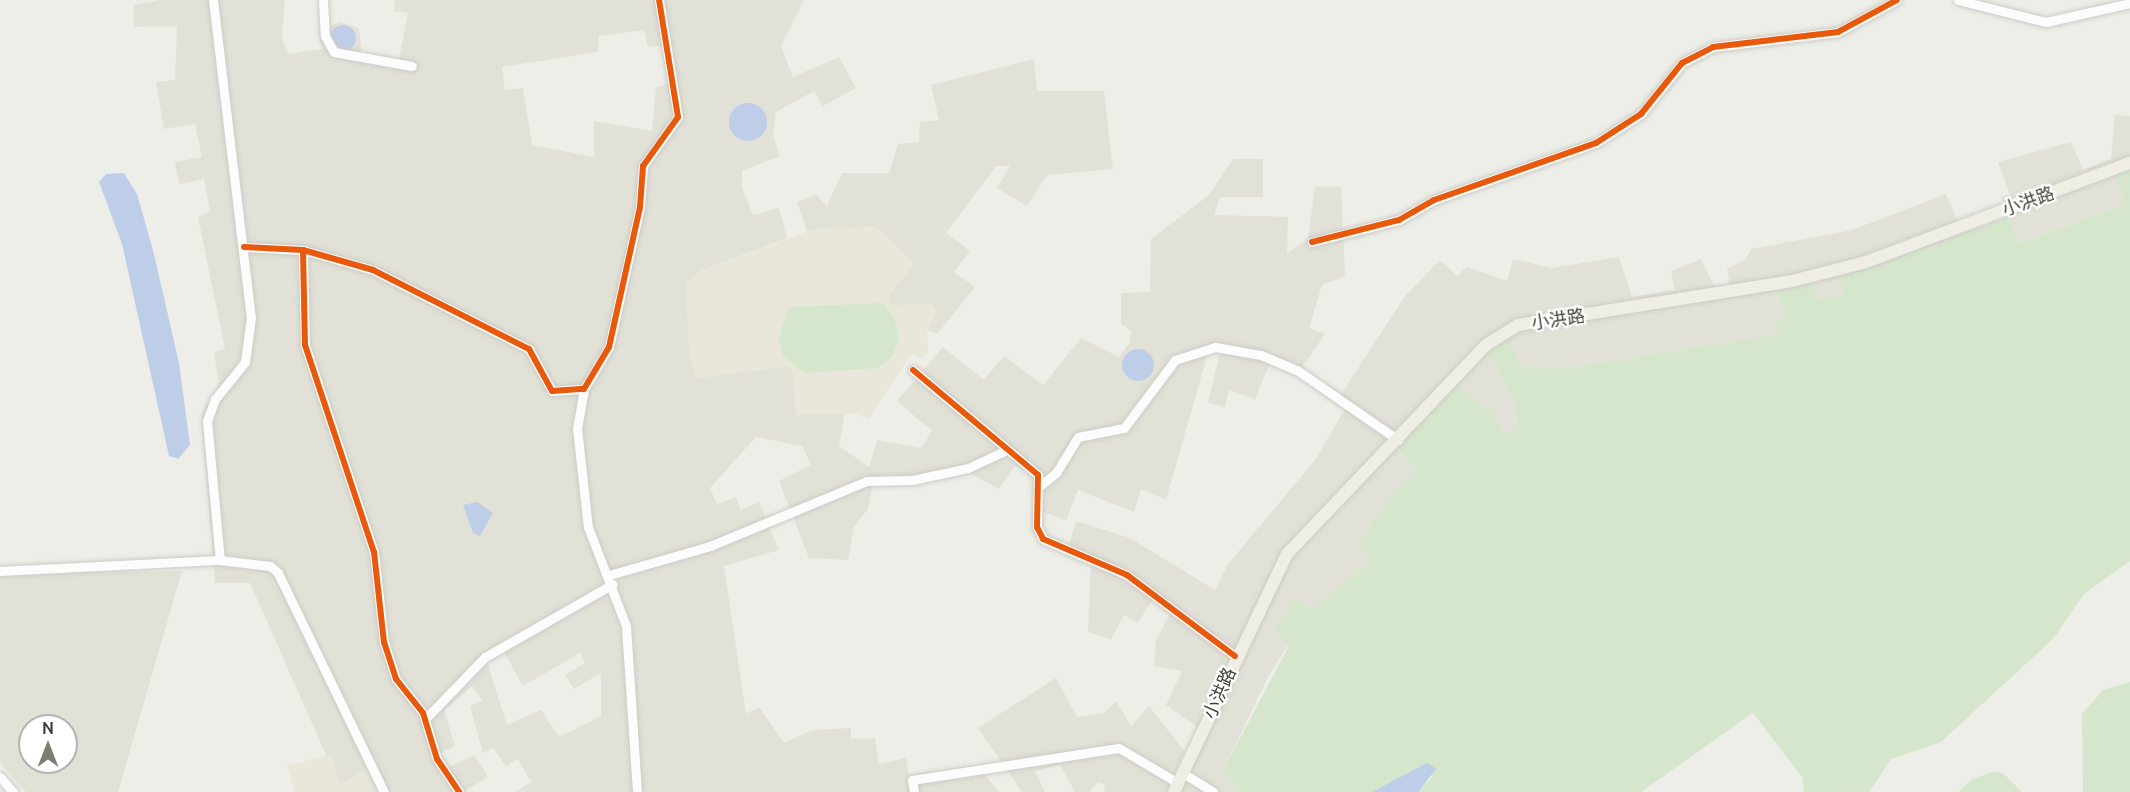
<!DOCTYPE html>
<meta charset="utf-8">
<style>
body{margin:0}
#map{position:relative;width:2130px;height:792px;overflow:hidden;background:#eeeee9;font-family:Ubuntu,"Noto Sans SC",sans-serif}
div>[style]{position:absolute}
.residential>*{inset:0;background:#e1e1d7}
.education>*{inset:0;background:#e8e7d9}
.green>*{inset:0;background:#d6e6cc}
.water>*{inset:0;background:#becee8}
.round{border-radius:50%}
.roads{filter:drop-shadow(0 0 2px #ccccc7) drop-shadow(0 0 2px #ccccc7)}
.minor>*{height:9px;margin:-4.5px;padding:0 4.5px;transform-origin:4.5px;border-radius:4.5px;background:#fcfcfc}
.major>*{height:12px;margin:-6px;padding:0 6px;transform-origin:6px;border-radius:6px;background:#efeee4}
.cycleway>*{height:6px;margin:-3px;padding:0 3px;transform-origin:3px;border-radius:3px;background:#e8590c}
span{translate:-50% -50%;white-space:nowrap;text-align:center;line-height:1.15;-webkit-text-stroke:4.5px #fff;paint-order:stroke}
.street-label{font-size:18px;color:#434136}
.north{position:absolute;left:18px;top:714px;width:60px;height:60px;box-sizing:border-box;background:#fff;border:2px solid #b4b3af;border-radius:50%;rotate:0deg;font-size:16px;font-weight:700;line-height:24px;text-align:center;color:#434136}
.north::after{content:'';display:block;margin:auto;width:21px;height:27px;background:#7f7e75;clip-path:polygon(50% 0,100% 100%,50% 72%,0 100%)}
</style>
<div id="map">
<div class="residential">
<div style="clip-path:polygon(evenodd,160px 0,285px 0,282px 39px,289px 54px,322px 49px,318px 32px,340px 22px,359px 28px,362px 55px,399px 59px,408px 13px,394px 11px,395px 0,804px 0,781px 46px,793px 77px,839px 57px,856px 88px,823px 106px,814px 91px,776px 112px,773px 135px,780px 156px,742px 171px,742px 188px,753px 215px,779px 208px,787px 238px,700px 271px,696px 378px,788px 366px,794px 373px,796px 415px,845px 413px,839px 446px,869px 467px,877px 440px,921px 448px,932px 431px,897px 401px,943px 347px,984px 380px,1004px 356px,1043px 385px,1081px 338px,1119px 357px,1130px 342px,1131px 331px,1121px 324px,1121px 293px,1150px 292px,1151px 239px,1209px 195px,1233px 159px,1263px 159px,1263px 197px,1220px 197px,1214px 215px,1288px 217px,1287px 253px,1308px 239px,1315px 186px,1341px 187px,1345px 276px,1322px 285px,1309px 328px,1325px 334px,1298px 373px,1270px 363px,1255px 399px,1229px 390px,1225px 407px,1208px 403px,1220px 352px,1208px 353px,1166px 500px,1141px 489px,1134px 512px,1078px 490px,1066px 520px,1035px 509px,1038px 480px,1015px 465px,999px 489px,969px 473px,873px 484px,868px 509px,854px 527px,848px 560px,809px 558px,779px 481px,811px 465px,802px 446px,756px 437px,710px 488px,717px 504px,736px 497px,741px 510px,759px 502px,779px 550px,724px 566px,746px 714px,759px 707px,784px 743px,812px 730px,851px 728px,851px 739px,875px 738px,879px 764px,906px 758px,909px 775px,977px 765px,999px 792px,515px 792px,531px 782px,518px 759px,506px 766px,493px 748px,483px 753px,470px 706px,483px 701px,472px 686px,444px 710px,455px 746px,440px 753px,447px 768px,475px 755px,488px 777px,463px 792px,378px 792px,365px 769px,340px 785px,331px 755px,326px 755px,250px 583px,215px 583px,201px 413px,219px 385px,214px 352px,225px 349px,198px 217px,210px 211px,204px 179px,179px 184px,175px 162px,202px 157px,195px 124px,164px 129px,156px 82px,175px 80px,177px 26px,134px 27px,133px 5px,160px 0,644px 30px,648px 47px,664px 45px,669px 83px,656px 88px,652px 131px,594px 121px,594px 157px,532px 145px,523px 88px,505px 90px,502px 67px,598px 52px,599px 36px,644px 30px,160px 0,504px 652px,523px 686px,580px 653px,585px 663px,565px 675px,574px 689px,601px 673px,601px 716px,559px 737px,541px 710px,507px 725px,487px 662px,504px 652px)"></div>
<div style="clip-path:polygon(1034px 59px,1037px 91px,1104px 91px,1113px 169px,1047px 175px,1027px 206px,997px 188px,1010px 166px,996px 166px,946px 233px,970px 251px,954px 272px,975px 287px,937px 334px,927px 330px,937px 312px,892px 306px,888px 296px,914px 264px,876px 227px,807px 231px,797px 202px,816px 195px,827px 206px,842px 173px,889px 173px,898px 144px,919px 142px,920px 122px,939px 120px,931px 85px)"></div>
<div style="clip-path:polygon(2115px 115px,2130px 116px,2130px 167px,2115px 173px,2126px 204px,2018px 243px,2001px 197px,2010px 194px,1998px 162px,2071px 142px,2083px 170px,2111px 159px)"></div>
<div style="clip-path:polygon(1946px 194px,1958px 222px,1838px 265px,1844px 295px,1817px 299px,1814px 284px,1774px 291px,1786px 314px,1781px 334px,1567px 368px,1520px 366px,1488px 352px,1515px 400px,1517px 430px,1505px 433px,1492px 412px,1398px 450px,1417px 471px,1385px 503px,1371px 561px,1312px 609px,1270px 673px,1223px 770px,1239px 792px,1179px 792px,1206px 733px,1166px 705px,1182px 671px,1154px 666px,1156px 640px,1171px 612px,1152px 600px,1138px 623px,1124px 615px,1111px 639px,1088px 632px,1091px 561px,1066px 555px,1076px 521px,1130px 538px,1215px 590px,1228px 564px,1315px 460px,1345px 409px,1338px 399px,1405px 296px,1440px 260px,1457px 276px,1467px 267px,1507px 281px,1513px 259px,1552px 268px,1619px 257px,1632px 297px,1675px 290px,1671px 271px,1701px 259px,1714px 286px,1730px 285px,1727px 269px,1746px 259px,1751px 249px,1852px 230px)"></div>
<div style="clip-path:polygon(evenodd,182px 571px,118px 792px,26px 792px,0 763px,0 573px,182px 571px,30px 726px,66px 726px,66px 762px,30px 762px,30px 726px)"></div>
<div style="clip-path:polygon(1056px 678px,1077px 717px,1104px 713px,1116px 701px,1131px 726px,1149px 706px,1184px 751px,1167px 792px,1104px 792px,1105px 785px,1098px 782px,1089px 792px,1075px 792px,1060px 765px,1035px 771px,1045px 792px,1022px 792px,978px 728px)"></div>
</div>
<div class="education">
<div style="clip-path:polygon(876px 227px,915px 264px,888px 296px,892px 305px,933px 304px,937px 312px,927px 330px,928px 351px,922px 359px,911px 354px,869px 419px,854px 413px,796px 415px,794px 374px,788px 366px,696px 378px,689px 354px,686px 284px,700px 271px,814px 229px)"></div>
<div style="clip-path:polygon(331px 754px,340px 785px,365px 769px,378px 792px,295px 792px,287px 766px)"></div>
</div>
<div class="green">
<div style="clip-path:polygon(2130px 167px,2130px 561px,2083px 595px,2054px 638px,1941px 742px,1891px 759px,1869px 792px,1804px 792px,1802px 777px,1753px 713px,1641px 792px,1418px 792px,1433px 776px,1414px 772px,1372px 792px,1239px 792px,1223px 770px,1289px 646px,1274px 630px,1296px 600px,1312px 608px,1371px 561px,1359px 545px,1385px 503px,1416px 471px,1398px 449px,1456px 385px,1492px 412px,1505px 433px,1517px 429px,1515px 400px,1487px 351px,1509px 336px,1520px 366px,1567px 368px,1780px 334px,1774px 323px,1786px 314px,1774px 290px,1814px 284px,1817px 299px,1843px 295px,1840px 276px,2009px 217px,2019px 243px,2126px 204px,2114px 173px)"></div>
<div style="clip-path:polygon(882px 303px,894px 318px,899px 337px,893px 355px,878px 368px,805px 373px,783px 356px,779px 339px,788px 307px)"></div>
<div style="clip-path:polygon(2130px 682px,2130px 792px,2083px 792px,2082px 714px,2103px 690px)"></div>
<div style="clip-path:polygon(1993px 772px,2003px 773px,2022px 792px,1958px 792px,1972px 779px)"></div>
</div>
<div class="water">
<div class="round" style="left:330px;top:25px;width:26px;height:26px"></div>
<div class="round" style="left:729px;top:103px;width:38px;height:38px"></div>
<div style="clip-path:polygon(124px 173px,137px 194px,154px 254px,179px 363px,190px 445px,178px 459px,169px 456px,122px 244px,99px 182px,106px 174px)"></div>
<div class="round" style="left:1122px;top:349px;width:32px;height:32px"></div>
<div style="clip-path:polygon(477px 502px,493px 513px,480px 536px,473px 533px,463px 505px)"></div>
<div style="clip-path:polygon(1427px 763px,1436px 769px,1418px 792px,1372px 792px)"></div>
</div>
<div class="roads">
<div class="minor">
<div style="left:213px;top:0;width:319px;rotate:83.2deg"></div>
<div style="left:251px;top:317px;width:45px;rotate:97.6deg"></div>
<div style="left:245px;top:362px;width:48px;rotate:129deg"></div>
<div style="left:215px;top:399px;width:23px;rotate:110deg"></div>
<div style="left:207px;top:421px;width:140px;rotate:84.7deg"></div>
<div style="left:323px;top:0;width:36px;rotate:87deg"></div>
<div style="left:325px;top:36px;width:18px;rotate:61deg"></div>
<div style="left:334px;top:52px;width:79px;rotate:10.2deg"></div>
<div style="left:1958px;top:0;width:91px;rotate:14deg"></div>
<div style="left:2046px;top:22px;width:86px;rotate:-12.7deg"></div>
<div style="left:1312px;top:242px;width:90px;rotate:-14.2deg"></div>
<div style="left:1399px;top:220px;width:40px;rotate:-29.7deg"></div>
<div style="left:1434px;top:200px;width:172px;rotate:-19.4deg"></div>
<div style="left:1596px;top:143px;width:54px;rotate:-32.8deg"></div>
<div style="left:1641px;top:114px;width:65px;rotate:-51.2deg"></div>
<div style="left:1682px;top:63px;width:35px;rotate:-27deg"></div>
<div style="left:1713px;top:47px;width:126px;rotate:-6.8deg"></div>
<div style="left:1838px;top:32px;width:67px;rotate:-28.5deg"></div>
<div style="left:244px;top:247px;width:59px;rotate:2.9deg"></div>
<div style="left:303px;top:250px;width:73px;rotate:15.9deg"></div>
<div style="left:373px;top:270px;width:175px;rotate:26.9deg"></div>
<div style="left:529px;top:349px;width:48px;rotate:61.3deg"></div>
<div style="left:552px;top:391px;width:32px;rotate:-4deg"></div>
<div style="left:584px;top:389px;width:49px;rotate:-59.2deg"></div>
<div style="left:609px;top:347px;width:143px;rotate:-77.5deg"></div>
<div style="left:640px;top:207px;width:41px;rotate:-85.8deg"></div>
<div style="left:643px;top:166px;width:60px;rotate:-54.5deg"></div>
<div style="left:678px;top:117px;width:119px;rotate:-99.2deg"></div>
<div style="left:303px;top:250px;width:95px;rotate:88.8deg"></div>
<div style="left:305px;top:345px;width:218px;rotate:71.6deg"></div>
<div style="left:374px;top:552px;width:91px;rotate:83.7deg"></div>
<div style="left:384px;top:642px;width:39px;rotate:72deg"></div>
<div style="left:396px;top:679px;width:43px;rotate:51.5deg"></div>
<div style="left:423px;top:713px;width:48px;rotate:73.1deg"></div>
<div style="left:437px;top:759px;width:40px;rotate:56deg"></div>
<div style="left:913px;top:370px;width:163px;rotate:40deg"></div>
<div style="left:1038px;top:475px;width:52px;rotate:91.1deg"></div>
<div style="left:1037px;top:527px;width:13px;rotate:63deg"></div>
<div style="left:1043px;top:539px;width:91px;rotate:23.2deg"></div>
<div style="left:1127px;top:575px;width:135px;rotate:36.9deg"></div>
<div style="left:584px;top:389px;width:40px;rotate:100deg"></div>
<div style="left:577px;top:428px;width:100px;rotate:83.7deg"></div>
<div style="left:588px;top:527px;width:106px;rotate:69deg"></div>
<div style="left:626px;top:626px;width:166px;rotate:86.2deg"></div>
<div style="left:1041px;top:485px;width:19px;rotate:-39deg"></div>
<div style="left:1056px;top:473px;width:42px;rotate:-58.6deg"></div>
<div style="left:1078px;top:437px;width:47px;rotate:-11.1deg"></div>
<div style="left:1124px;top:428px;width:85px;rotate:-53.1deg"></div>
<div style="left:1175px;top:360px;width:42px;rotate:-18deg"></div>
<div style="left:1215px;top:347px;width:47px;rotate:9.9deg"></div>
<div style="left:1261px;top:355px;width:39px;rotate:23deg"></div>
<div style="left:1297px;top:370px;width:123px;rotate:34.7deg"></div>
<div style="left:0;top:571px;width:220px;rotate:-2.9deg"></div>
<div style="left:220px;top:560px;width:50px;rotate:6.8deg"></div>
<div style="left:270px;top:566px;width:11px;rotate:41deg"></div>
<div style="left:278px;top:573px;width:243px;rotate:64.2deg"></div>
<div style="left:609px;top:575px;width:105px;rotate:-16deg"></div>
<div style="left:710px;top:546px;width:170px;rotate:-22.5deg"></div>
<div style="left:867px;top:481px;width:45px;rotate:-1.3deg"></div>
<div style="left:912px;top:480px;width:57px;rotate:-12.1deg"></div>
<div style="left:968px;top:468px;width:40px;rotate:-25deg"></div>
<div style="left:426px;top:718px;width:85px;rotate:-46deg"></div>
<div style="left:485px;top:657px;width:147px;rotate:-29.7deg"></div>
<div style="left:1183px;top:773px;width:36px;rotate:32deg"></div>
<div style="left:0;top:777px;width:20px;rotate:49deg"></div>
<div style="left:914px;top:792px;width:12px;rotate:-99deg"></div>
<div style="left:912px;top:780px;width:209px;rotate:-8.8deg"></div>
<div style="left:1119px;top:748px;width:69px;rotate:30.7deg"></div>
</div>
<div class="major">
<div style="left:1174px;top:792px;width:263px;rotate:-64.6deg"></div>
<div style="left:1287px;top:554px;width:289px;rotate:-46.4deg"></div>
<div style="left:1486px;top:345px;width:38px;rotate:-32deg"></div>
<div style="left:1518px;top:325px;width:278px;rotate:-9.1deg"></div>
<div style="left:1792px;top:281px;width:76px;rotate:-14.4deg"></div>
<div style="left:1866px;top:262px;width:282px;rotate:-20.6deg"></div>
</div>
</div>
<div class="cycleway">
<div style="left:1312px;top:242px;width:90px;rotate:-14.2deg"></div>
<div style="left:1399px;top:220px;width:40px;rotate:-29.7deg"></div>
<div style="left:1434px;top:200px;width:172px;rotate:-19.4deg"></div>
<div style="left:1596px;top:143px;width:54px;rotate:-32.8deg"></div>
<div style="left:1641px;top:114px;width:65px;rotate:-51.2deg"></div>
<div style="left:1682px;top:63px;width:35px;rotate:-27deg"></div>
<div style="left:1713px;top:47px;width:126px;rotate:-6.8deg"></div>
<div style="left:1838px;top:32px;width:67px;rotate:-28.5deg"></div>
<div style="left:244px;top:247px;width:59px;rotate:2.9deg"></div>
<div style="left:303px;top:250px;width:73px;rotate:15.9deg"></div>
<div style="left:373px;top:270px;width:175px;rotate:26.9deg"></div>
<div style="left:529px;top:349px;width:48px;rotate:61.3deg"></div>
<div style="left:552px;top:391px;width:32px;rotate:-4deg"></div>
<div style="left:584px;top:389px;width:49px;rotate:-59.2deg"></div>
<div style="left:609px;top:347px;width:143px;rotate:-77.5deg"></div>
<div style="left:640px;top:207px;width:41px;rotate:-85.8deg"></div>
<div style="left:643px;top:166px;width:60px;rotate:-54.5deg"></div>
<div style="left:678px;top:117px;width:119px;rotate:-99.2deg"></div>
<div style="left:303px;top:250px;width:95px;rotate:88.8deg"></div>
<div style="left:305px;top:345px;width:218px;rotate:71.6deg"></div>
<div style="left:374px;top:552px;width:91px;rotate:83.7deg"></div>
<div style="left:384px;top:642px;width:39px;rotate:72deg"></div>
<div style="left:396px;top:679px;width:43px;rotate:51.5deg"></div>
<div style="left:423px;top:713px;width:48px;rotate:73.1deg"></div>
<div style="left:437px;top:759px;width:40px;rotate:56deg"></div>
<div style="left:913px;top:370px;width:163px;rotate:40deg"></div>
<div style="left:1038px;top:475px;width:52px;rotate:91.1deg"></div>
<div style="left:1037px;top:527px;width:13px;rotate:63deg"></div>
<div style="left:1043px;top:539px;width:91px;rotate:23.2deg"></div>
<div style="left:1127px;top:575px;width:135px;rotate:36.9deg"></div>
</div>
<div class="street-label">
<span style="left:2028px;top:201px;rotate:-20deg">小洪路</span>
<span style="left:1558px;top:319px;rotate:-9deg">小洪路</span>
<span style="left:1219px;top:693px;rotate:-66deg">小洪路</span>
</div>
<div class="north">N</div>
</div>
